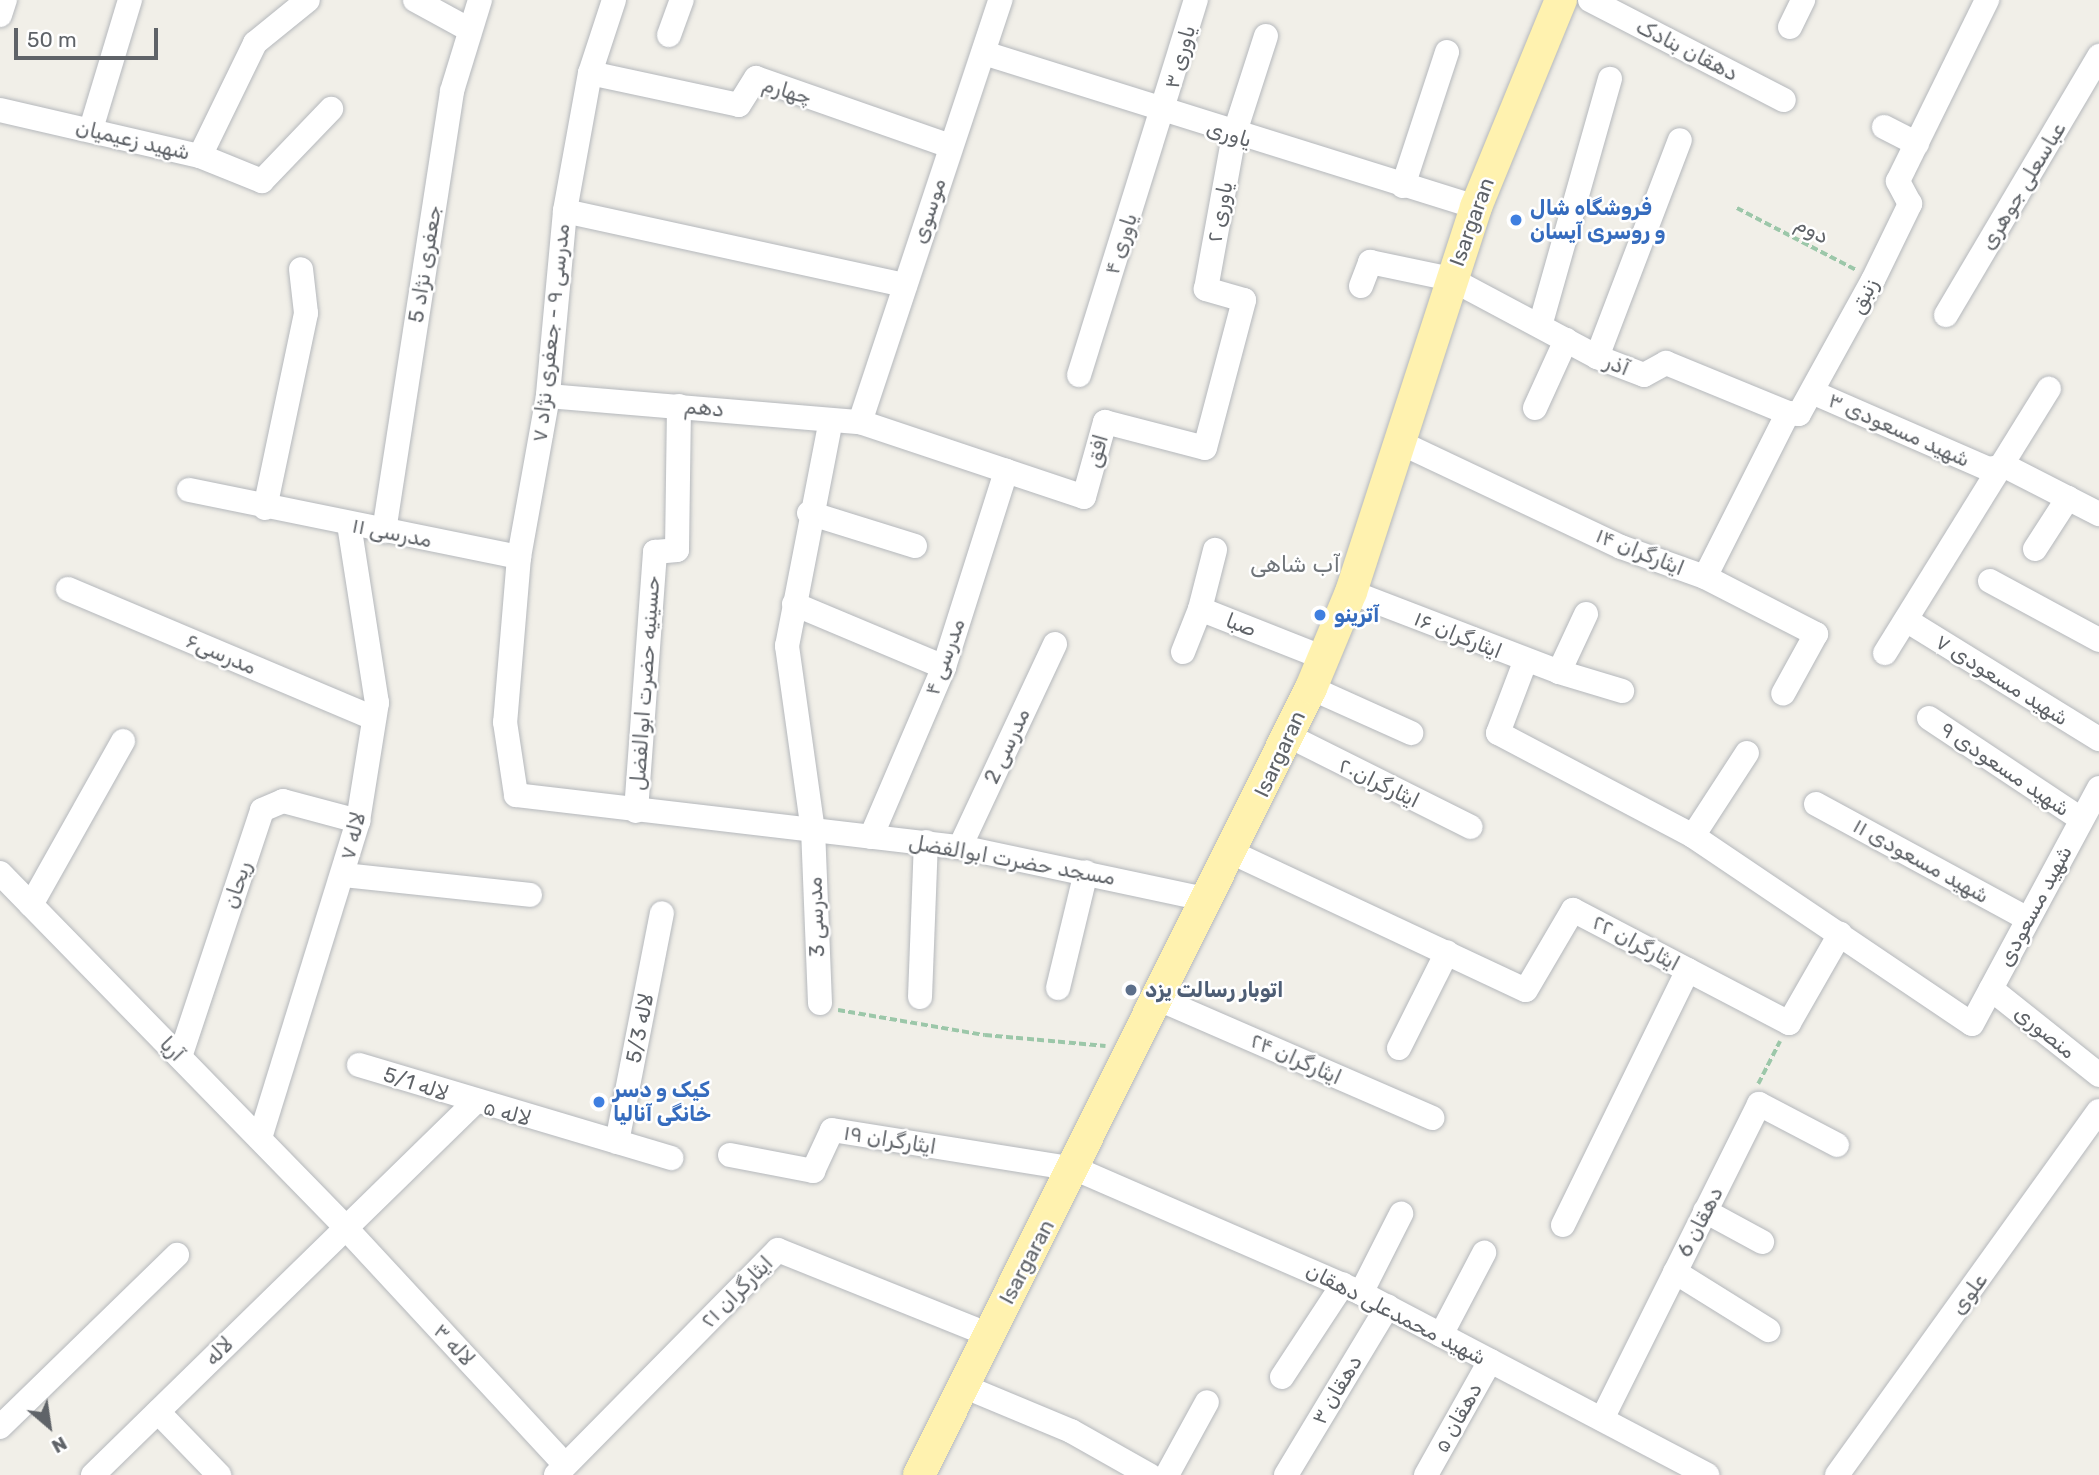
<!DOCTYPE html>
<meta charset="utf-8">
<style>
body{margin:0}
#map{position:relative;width:2099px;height:1475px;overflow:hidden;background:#f1efe8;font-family:Rubik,Vazirmatn,sans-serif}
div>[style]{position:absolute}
.path>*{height:3.5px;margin-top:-1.75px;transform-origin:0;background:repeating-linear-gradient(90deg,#9cc7a9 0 7px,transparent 0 10.5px)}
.roads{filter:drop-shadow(0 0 2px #b5b8bc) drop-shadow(0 0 2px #b5b8bc)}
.minor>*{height:24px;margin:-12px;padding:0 12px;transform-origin:12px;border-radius:12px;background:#fff}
.major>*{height:32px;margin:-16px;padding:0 16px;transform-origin:16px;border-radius:16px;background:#fff2af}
.dots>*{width:19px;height:19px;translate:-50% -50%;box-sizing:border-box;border:4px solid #fff;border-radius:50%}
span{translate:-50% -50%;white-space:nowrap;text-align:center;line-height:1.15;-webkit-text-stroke:5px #fff;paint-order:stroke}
.street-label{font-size:21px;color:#5f6368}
.shop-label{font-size:21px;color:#366cbe;font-weight:700}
.left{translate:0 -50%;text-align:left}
.service-label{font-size:21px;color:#4e5e75;font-weight:700}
.neighbourhood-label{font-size:23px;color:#70757a}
.north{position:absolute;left:14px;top:1391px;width:70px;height:70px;-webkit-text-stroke:5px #fff;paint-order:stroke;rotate:151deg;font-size:19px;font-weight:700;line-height:28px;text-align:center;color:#5f6368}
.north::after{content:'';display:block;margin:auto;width:24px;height:32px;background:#5f6368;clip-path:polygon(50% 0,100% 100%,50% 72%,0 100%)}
.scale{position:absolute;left:14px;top:28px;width:144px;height:32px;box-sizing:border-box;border:4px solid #5f6368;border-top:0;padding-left:9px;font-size:21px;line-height:24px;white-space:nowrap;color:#5f6368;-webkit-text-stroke:5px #fff;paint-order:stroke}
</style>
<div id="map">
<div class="path">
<div style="left:1737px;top:208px;width:134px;rotate:27.5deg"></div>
<div style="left:838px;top:1010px;width:149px;rotate:9.7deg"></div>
<div style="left:985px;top:1035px;width:121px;rotate:5.2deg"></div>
<div style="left:1758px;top:1084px;width:48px;rotate:-62.9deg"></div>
</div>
<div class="roads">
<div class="minor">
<div style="left:415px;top:0;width:60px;rotate:28.7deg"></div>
<div style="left:614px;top:0;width:77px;rotate:108.2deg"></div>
<div style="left:590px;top:73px;width:140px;rotate:100.3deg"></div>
<div style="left:565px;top:211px;width:186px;rotate:95.3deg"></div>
<div style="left:548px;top:396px;width:164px;rotate:100.2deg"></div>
<div style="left:519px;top:557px;width:166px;rotate:94.8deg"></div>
<div style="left:505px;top:722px;width:74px;rotate:81.4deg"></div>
<div style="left:516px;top:795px;width:447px;rotate:6.7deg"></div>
<div style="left:960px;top:847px;width:255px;rotate:12deg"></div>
<div style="left:1590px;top:0;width:218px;rotate:27.3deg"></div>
<div style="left:0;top:15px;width:16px;rotate:-72deg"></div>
<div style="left:1790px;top:27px;width:30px;rotate:-64deg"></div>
<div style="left:669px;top:35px;width:37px;rotate:-70deg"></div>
<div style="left:984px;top:53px;width:516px;rotate:17.38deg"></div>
<div style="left:590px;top:73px;width:152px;rotate:12.1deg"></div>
<div style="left:739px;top:105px;width:32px;rotate:-58deg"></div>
<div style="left:756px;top:78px;width:206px;rotate:19.3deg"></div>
<div style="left:0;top:110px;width:205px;rotate:13deg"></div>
<div style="left:200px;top:156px;width:67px;rotate:22deg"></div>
<div style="left:262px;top:181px;width:100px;rotate:-46.2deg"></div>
<div style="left:1884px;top:127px;width:37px;rotate:27deg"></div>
<div style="left:91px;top:129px;width:135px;rotate:-73.2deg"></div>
<div style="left:200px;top:156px;width:126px;rotate:-64deg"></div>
<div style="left:255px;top:43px;width:68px;rotate:-39.1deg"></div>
<div style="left:1403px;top:186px;width:141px;rotate:-71.8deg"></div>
<div style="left:565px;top:211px;width:348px;rotate:12.3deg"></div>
<div style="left:1361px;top:286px;width:26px;rotate:-69deg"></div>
<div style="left:1370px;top:262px;width:83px;rotate:11.9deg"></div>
<div style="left:1451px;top:279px;width:166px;rotate:28.1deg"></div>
<div style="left:1597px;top:357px;width:50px;rotate:21deg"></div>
<div style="left:1644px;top:375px;width:25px;rotate:-29deg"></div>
<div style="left:1666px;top:363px;width:132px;rotate:22.3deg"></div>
<div style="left:1946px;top:315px;width:301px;rotate:-59.4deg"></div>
<div style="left:1540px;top:326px;width:257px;rotate:-74.2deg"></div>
<div style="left:1597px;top:357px;width:232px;rotate:-69.1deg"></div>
<div style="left:1079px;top:375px;width:393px;rotate:-72.7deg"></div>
<div style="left:1812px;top:392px;width:192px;rotate:23.6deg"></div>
<div style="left:1988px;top:469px;width:17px;rotate:-10deg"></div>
<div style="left:2005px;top:466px;width:106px;rotate:27.1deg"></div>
<div style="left:548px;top:396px;width:313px;rotate:4.8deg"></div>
<div style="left:860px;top:422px;width:236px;rotate:18.5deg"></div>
<div style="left:1084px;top:497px;width:78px;rotate:-74.4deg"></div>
<div style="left:1105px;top:422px;width:103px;rotate:14.6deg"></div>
<div style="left:1205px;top:448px;width:153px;rotate:-75.2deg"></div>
<div style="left:1244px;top:300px;width:40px;rotate:-164deg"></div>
<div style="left:1206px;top:289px;width:157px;rotate:-79.7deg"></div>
<div style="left:1234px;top:135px;width:104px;rotate:-72.1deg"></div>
<div style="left:1535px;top:408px;width:75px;rotate:-65.5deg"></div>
<div style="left:860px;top:422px;width:445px;rotate:-71.6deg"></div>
<div style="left:1401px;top:443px;width:243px;rotate:25.3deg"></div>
<div style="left:1621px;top:547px;width:89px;rotate:19.7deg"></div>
<div style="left:1705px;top:577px;width:125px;rotate:27.2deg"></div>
<div style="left:1816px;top:634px;width:68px;rotate:118.8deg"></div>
<div style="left:189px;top:490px;width:337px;rotate:11.5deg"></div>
<div style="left:265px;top:508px;width:199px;rotate:-78.1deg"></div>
<div style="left:306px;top:313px;width:44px;rotate:-96.5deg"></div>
<div style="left:809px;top:513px;width:111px;rotate:17.3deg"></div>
<div style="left:384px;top:531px;width:445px;rotate:-81.2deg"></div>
<div style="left:452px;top:91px;width:95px;rotate:-72.9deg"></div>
<div style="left:2035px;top:549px;width:61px;rotate:-57.1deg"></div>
<div style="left:1705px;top:577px;width:184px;rotate:-63.2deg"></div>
<div style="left:1788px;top:413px;width:11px;rotate:5deg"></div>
<div style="left:1799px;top:414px;width:153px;rotate:-61.1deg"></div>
<div style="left:1873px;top:280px;width:85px;rotate:-64deg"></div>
<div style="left:1910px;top:204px;width:26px;rotate:-118deg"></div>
<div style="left:1898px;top:181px;width:202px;rotate:-63.8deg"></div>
<div style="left:1990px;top:581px;width:124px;rotate:28.4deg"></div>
<div style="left:68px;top:589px;width:332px;rotate:22.9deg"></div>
<div style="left:1351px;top:592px;width:223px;rotate:21deg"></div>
<div style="left:1559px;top:672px;width:64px;rotate:-65deg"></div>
<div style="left:794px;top:604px;width:163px;rotate:22.8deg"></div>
<div style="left:1200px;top:609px;width:61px;rotate:-75.7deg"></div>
<div style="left:1906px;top:620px;width:227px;rotate:31.7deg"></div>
<div style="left:1183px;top:652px;width:46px;rotate:-68.4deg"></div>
<div style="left:1200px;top:609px;width:133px;rotate:21.6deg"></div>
<div style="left:1885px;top:653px;width:311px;rotate:-58.2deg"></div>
<div style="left:1525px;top:662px;width:76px;rotate:110.8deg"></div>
<div style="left:1498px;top:733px;width:221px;rotate:27.8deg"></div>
<div style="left:1693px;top:836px;width:336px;rotate:34deg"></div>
<div style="left:1972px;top:1024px;width:268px;rotate:-61.7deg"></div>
<div style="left:1559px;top:672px;width:66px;rotate:16.8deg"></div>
<div style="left:1311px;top:688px;width:110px;rotate:24.2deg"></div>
<div style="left:1929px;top:718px;width:182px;rotate:33.6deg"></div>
<div style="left:1289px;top:736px;width:203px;rotate:26.6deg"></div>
<div style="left:1816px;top:804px;width:239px;rotate:28.5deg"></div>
<div style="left:636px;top:811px;width:260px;rotate:-85.8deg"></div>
<div style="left:655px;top:552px;width:22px;rotate:-5deg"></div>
<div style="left:677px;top:550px;width:144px;rotate:-89.2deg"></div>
<div style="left:1693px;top:836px;width:99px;rotate:-57deg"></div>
<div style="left:871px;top:837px;width:185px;rotate:-66.8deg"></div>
<div style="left:944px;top:667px;width:206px;rotate:-72.4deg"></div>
<div style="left:960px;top:847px;width:224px;rotate:-64.9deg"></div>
<div style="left:1233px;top:853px;width:323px;rotate:25.1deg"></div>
<div style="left:1526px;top:990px;width:93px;rotate:-59.6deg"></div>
<div style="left:1573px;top:910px;width:244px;rotate:27.6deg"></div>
<div style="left:1789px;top:1023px;width:103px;rotate:-60.2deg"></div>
<div style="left:0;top:873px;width:491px;rotate:45.7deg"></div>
<div style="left:343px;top:1225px;width:327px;rotate:47.2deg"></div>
<div style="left:344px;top:875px;width:187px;rotate:6.1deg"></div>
<div style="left:31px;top:905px;width:188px;rotate:-60.7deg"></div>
<div style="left:1058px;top:988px;width:119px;rotate:-76.4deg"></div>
<div style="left:1991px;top:989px;width:138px;rotate:38.5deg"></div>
<div style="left:920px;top:997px;width:155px;rotate:-87.8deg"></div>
<div style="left:1161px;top:1000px;width:296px;rotate:23.5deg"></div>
<div style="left:820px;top:1003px;width:172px;rotate:-92.3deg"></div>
<div style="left:813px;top:831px;width:187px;rotate:-98deg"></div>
<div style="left:787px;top:646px;width:230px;rotate:-79deg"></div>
<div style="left:1399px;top:1048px;width:107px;rotate:-63.4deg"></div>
<div style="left:180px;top:1057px;width:260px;rotate:-71.6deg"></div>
<div style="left:262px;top:810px;width:23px;rotate:-23deg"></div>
<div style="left:283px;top:801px;width:78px;rotate:14.9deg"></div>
<div style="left:359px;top:1065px;width:326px;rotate:16.6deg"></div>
<div style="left:260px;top:1138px;width:332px;rotate:-72.8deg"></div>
<div style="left:358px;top:821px;width:120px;rotate:-80.9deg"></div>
<div style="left:377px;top:703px;width:180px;rotate:-98.9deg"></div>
<div style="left:617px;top:1142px;width:233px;rotate:-78.9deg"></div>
<div style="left:730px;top:1155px;width:85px;rotate:10.9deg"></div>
<div style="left:813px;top:1171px;width:45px;rotate:-65.1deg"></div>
<div style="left:832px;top:1130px;width:247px;rotate:9.1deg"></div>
<div style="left:1076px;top:1169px;width:311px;rotate:23.5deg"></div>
<div style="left:1361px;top:1293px;width:391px;rotate:27.7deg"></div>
<div style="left:1705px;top:1211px;width:65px;rotate:28.5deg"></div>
<div style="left:1563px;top:1225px;width:284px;rotate:-63.9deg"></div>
<div style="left:1675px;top:1272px;width:110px;rotate:31.9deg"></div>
<div style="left:1361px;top:1293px;width:89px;rotate:-63.1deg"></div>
<div style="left:1441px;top:1335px;width:93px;rotate:-62.3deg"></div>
<div style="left:1282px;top:1377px;width:111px;rotate:-56.7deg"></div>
<div style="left:963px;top:1386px;width:117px;rotate:22.6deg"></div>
<div style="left:1071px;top:1431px;width:90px;rotate:29.4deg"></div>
<div style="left:158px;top:1412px;width:88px;rotate:45.9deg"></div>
<div style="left:1602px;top:1419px;width:352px;rotate:-63.5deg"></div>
<div style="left:1759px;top:1104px;width:88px;rotate:27.7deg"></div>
<div style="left:0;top:1427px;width:247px;rotate:-44.2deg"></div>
<div style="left:93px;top:1475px;width:532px;rotate:-44.32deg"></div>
<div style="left:556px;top:1475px;width:316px;rotate:-45.4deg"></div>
<div style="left:778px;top:1250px;width:227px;rotate:21.9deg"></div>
<div style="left:1167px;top:1475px;width:83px;rotate:-61.3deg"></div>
<div style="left:1286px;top:1475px;width:197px;rotate:-58.9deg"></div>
<div style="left:1426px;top:1475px;width:131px;rotate:-60.7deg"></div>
<div style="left:1837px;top:1475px;width:448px;rotate:-54.3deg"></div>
</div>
<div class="major">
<div style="left:919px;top:1475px;width:879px;rotate:-63.52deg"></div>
<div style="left:1311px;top:688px;width:104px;rotate:-67.4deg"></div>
<div style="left:1351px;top:592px;width:405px;rotate:-72deg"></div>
<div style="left:1476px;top:207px;width:224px;rotate:-67.7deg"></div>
</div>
</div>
<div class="dots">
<div style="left:1516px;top:220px;background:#3f7fe0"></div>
<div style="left:1320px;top:615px;background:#3f7fe0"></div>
<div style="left:1131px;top:990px;background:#5c6f8a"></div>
<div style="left:599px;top:1102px;background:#3f7fe0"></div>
</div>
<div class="street-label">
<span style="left:1687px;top:50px;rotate:27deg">دهقان بنادک</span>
<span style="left:1180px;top:57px;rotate:-74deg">یاوری ۳</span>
<span style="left:787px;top:91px;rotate:16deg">چهارم</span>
<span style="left:1229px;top:134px;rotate:17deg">یاوری</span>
<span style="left:133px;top:140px;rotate:13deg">شهید زعیمیان</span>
<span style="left:2023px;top:186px;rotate:-59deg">عباسعلی جوهری</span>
<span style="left:929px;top:211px;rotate:-72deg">موسوی</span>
<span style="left:1220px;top:212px;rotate:-79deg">یاوری ۲</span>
<span style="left:1472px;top:222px;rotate:-70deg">Isargaran</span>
<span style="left:1812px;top:230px;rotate:28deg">دوم</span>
<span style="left:1121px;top:244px;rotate:-72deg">یاوری ۴</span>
<span style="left:425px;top:264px;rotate:-81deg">جعفری نژاد 5</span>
<span style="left:1864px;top:296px;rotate:-62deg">زنبق</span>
<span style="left:551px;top:333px;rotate:-84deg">مدرسی ۹ - جعفری نژاد ۷</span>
<span style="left:1617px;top:365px;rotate:22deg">آذر</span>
<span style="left:704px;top:408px;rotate:5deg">دهم</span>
<span style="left:1899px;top:430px;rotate:24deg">شهید مسعودی ۳</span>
<span style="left:1097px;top:451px;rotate:-74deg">افق</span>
<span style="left:392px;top:533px;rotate:11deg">مدرسی ۱۱</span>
<span style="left:1640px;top:552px;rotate:22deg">ایثارگران ۱۴</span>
<span style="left:1241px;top:625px;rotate:21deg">صبا</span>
<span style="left:1458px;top:635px;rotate:22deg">ایثارگران ۱۶</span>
<span style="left:221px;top:654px;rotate:23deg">مدرسی۶</span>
<span style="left:945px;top:657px;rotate:-70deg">مدرسی ۴</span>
<span style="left:2002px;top:680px;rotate:32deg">شهید مسعودی ۷</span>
<span style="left:645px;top:683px;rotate:-86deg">حسینیه حضرت ابوالفضل</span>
<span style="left:1007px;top:746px;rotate:-65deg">مدرسی 2</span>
<span style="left:1280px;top:754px;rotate:-65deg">Isargaran</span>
<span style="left:2005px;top:769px;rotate:34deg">شهید مسعودی ۹</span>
<span style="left:1379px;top:783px;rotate:26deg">۲۰ایثارگران</span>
<span style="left:353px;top:836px;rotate:-76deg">لاله ۷</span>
<span style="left:1012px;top:860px;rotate:10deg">مسجد حضرت ابوالفضل</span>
<span style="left:1921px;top:861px;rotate:29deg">شهید مسعودی ۱۱</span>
<span style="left:237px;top:885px;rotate:-72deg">ریحان</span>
<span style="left:2035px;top:906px;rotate:-62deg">شهید مسعودی</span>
<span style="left:816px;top:917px;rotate:-92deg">مدرسی 3</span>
<span style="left:1636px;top:943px;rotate:28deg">ایثارگران ۲۲</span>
<span style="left:640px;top:1028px;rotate:-79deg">لاله 5/3</span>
<span style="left:2045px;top:1032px;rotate:39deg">منصوری</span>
<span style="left:172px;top:1049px;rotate:46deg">آریا</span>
<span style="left:1296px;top:1059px;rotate:24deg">ایثارگران ۲۴</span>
<span style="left:416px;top:1084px;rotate:18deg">لاله 5/1</span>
<span style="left:507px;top:1113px;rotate:15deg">لاله ۵</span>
<span style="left:890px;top:1140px;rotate:9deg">ایثارگران ۱‍۹</span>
<span style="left:1700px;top:1222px;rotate:-63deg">دهقان 6</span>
<span style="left:1027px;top:1262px;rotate:-62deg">Isargaran</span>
<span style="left:737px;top:1292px;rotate:-45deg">ایثارگران ۲۱</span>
<span style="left:1969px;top:1294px;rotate:-54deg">علوی</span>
<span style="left:1396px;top:1314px;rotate:27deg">شهید محمدعلی دهقان</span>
<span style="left:454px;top:1345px;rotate:47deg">لاله ۳</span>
<span style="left:219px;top:1351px;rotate:-45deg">لاله</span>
<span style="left:1337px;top:1390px;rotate:-59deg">دهقان ۳</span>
<span style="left:1458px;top:1418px;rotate:-61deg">دهقان ۵</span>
</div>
<div class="shop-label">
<span class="left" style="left:1530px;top:220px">فروشگاه شال<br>و روسری آیسان</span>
<span class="left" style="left:1334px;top:615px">آترینو</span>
<span class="left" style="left:613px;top:1102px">کیک و دسر<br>خانگی آنالیا</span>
</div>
<div class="service-label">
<span class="left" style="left:1145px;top:990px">اتوبار رسالت یزد</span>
</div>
<div class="neighbourhood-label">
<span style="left:1295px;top:564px">آب شاهی</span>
</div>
<div class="north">N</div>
<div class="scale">50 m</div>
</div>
